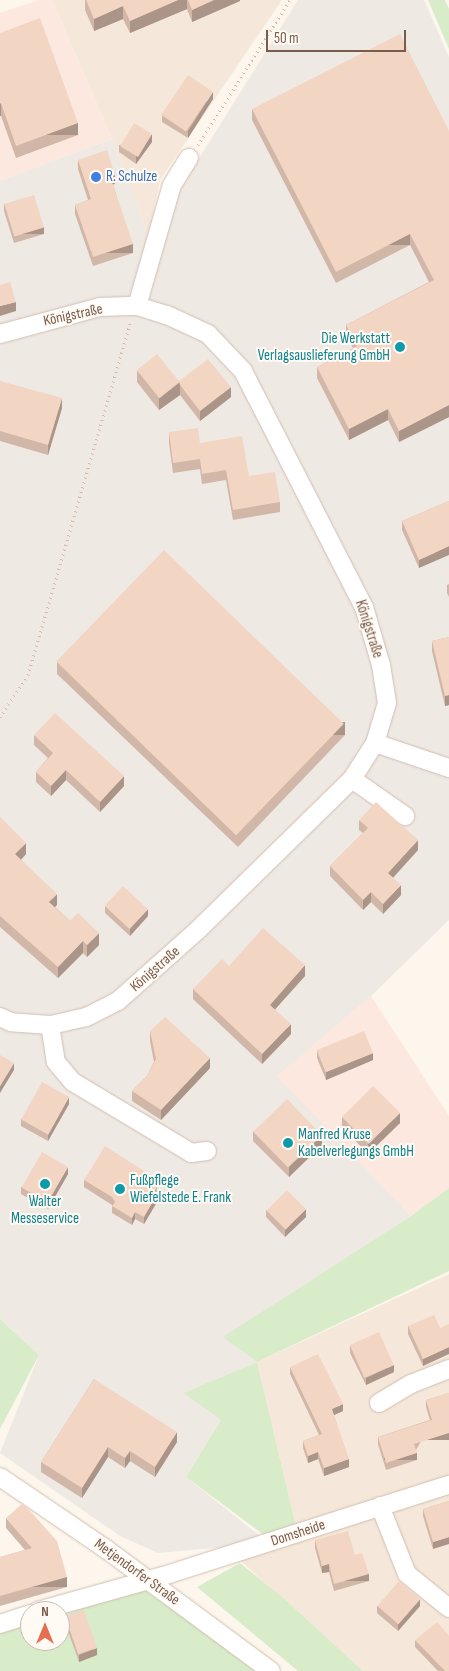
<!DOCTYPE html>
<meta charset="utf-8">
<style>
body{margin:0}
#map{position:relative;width:449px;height:1671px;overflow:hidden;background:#fdf6ec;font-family:"Sofia Sans Condensed",sans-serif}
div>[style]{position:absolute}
.residential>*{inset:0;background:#f5e8da}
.commercial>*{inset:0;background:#fde8e0}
.industrial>*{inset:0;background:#efe9e4}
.green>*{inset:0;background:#d8ecc9}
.path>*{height:3px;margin-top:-1.5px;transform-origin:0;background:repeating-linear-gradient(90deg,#d9b8a5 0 1px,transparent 0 5px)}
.roads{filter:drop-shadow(0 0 1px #d1beb0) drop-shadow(0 0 1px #d1beb0)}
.minor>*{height:18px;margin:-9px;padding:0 9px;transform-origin:9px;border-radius:9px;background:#fff}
.wall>*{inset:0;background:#d1b7a8}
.shaded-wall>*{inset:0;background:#aa9588;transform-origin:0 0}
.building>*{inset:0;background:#f3d5c3;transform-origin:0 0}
.dots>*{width:14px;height:14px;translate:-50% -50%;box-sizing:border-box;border:2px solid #fffaf3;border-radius:50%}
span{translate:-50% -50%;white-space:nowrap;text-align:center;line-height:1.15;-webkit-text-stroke:4px #fffaf3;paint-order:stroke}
.shop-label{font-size:15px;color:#366cbe}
.left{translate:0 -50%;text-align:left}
.street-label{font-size:15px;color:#7a5c4d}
.culture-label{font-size:15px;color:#0d838f}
.right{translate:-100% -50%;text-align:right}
.north{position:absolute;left:20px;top:1601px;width:50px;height:50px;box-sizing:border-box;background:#fffaf3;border:1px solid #cabbb1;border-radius:50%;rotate:0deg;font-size:14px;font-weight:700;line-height:20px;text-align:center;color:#7a5c4d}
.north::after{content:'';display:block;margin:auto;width:18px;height:22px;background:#e76f51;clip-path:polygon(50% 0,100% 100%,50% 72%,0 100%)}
.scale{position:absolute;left:266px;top:30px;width:140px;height:22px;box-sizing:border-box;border:2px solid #7a5c4d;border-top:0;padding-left:6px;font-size:15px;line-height:18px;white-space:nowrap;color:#7a5c4d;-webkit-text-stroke:4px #fffaf3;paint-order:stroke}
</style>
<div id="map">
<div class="residential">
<div style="clip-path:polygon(52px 0,282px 0,160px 180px,149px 238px,112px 139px)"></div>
<div style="clip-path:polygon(449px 1274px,449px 1671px,363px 1671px,225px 1547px,296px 1526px,257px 1362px)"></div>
</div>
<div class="commercial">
<div style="clip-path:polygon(39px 0,52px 0,112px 139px,0 181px,0 13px)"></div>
<div style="clip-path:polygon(371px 996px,449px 1116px,449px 1188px,411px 1216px,276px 1076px)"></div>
</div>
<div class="industrial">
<div style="clip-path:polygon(298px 0,424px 0,449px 57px,449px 920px,371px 996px,277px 1076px,411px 1216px,224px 1337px,257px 1362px,183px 1393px,221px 1420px,186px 1477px,260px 1536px,225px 1547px,158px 1553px,120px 1536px,0 1453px,39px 1355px,0 1319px,0 181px,112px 139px,149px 238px,166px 239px,176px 195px)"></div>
</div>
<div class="green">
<div style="clip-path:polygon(428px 0,445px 0,449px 9px,449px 49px)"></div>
<div style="clip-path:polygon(449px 1188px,449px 1271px,257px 1362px,296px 1526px,264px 1535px,186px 1477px,221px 1420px,183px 1393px,257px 1362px,223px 1337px,411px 1216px)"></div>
<div style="clip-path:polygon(0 1319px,39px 1355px,0 1429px)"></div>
<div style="clip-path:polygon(240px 1563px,282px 1597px,363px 1671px,298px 1671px,197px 1587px)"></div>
<div style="clip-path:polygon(143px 1589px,261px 1671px,0 1671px,0 1631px,30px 1620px,30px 1641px,60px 1641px,60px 1611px)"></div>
</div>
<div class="path">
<div style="left:198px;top:145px;width:172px;rotate:-57.6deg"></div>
<div style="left:0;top:717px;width:50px;rotate:-56.3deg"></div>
<div style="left:28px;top:675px;width:366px;rotate:-73.8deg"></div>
</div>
<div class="roads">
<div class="minor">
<div style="left:137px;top:306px;width:126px;rotate:-73.9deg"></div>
<div style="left:172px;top:185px;width:32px;rotate:-58deg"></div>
<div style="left:0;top:334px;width:104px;rotate:-15.1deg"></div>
<div style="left:100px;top:307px;width:37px;rotate:-2deg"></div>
<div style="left:137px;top:306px;width:31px;rotate:17deg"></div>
<div style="left:167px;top:315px;width:45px;rotate:24.9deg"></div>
<div style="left:208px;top:334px;width:51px;rotate:46.6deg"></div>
<div style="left:243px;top:371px;width:265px;rotate:62.9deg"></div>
<div style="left:364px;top:607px;width:60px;rotate:73.7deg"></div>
<div style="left:381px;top:665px;width:38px;rotate:81deg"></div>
<div style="left:387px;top:703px;width:42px;rotate:106.7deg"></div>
<div style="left:375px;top:743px;width:43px;rotate:122.6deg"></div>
<div style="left:352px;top:779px;width:214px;rotate:135.6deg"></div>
<div style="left:199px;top:929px;width:108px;rotate:138.4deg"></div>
<div style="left:118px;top:1001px;width:36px;rotate:153deg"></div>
<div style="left:86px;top:1017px;width:37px;rotate:167deg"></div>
<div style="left:50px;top:1025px;width:39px;rotate:-176deg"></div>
<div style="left:11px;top:1022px;width:12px;rotate:-156deg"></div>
<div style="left:375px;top:743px;width:78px;rotate:18.7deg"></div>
<div style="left:352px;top:779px;width:65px;rotate:34.9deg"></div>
<div style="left:50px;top:1025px;width:37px;rotate:81deg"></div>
<div style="left:56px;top:1062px;width:26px;rotate:50deg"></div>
<div style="left:73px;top:1082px;width:138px;rotate:31deg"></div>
<div style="left:191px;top:1153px;width:16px;rotate:-7deg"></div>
<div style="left:379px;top:1403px;width:37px;rotate:-31deg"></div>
<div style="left:411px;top:1384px;width:41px;rotate:-21.5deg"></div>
<div style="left:0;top:1477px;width:128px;rotate:34.2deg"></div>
<div style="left:106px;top:1549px;width:205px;rotate:36.5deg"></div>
<div style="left:380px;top:1506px;width:73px;rotate:68.3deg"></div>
<div style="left:407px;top:1574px;width:54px;rotate:39deg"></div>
<div style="left:38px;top:1611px;width:130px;rotate:-15.6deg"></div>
<div style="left:163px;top:1576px;width:300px;rotate:-17.7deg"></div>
<div style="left:0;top:1624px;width:32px;rotate:-18deg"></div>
</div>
</div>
<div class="wall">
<div style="clip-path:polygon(85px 0,240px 0,240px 1px,192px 22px,187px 9px,130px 33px,123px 19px,94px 31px,85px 10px)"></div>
<div style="clip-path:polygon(0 33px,78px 135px,16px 158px,1px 116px,0 116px)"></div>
<div style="clip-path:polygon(213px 99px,188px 138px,162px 122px,162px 115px)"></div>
<div style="clip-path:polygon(252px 109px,449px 131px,449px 417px,399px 442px,388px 420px,349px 440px,317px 378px,317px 367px,353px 348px,346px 336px,346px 325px,429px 282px,410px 245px,336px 283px,252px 120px)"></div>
<div style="clip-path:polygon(152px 142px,136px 164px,119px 152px,119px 145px)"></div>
<div style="clip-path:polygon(78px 160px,115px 184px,113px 184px,133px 253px,93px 266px,75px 214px,75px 205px,88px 200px,78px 169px)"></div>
<div style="clip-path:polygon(4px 204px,44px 234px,14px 243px,4px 211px)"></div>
<div style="clip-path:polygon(137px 370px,179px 381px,231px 397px,200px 421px,180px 395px,159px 410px,137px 382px)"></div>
<div style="clip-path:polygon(0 381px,62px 408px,48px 455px,0 441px)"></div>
<div style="clip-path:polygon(169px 432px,200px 443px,249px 476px,280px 502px,280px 512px,233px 520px,226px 480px,202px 484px,200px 469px,173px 473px,169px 443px)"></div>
<div style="clip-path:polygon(449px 501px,419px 568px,402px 530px,402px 521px)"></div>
<div style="clip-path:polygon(449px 584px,449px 597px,447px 593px,447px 585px)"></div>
<div style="clip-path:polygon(449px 637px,449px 705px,445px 706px,432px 651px,432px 641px)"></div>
<div style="clip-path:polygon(57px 662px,345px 735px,238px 847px,57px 674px)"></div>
<div style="clip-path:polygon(34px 735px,124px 786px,100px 812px,66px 780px,51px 796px,36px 782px,36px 772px,48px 758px,34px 745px)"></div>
<div style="clip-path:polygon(0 817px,26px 854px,21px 860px,57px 905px,55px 907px,70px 921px,99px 945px,87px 957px,83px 953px,58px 978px,0 927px)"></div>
<div style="clip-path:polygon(359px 820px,418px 850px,393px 878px,401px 895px,383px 914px,371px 902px,363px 910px,330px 876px,330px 866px,363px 833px,359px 830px)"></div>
<div style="clip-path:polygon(105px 906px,148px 916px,130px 936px,105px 913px)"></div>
<div style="clip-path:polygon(229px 966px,305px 976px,275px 1009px,291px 1034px,262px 1064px,193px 999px,193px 989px)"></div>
<div style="clip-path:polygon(150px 1031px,210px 1068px,161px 1120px,132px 1101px,132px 1091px,147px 1076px,154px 1062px,150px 1041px)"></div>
<div style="clip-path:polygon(317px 1051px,373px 1060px,326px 1080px,317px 1058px)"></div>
<div style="clip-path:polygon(69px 1104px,48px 1141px,21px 1126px,21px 1119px)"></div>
<div style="clip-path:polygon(342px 1117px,400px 1123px,368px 1154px,342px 1127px)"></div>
<div style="clip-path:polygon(253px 1131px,322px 1145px,289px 1177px,253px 1141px)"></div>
<div style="clip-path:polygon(68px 1174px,48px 1209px,21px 1194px,21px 1187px)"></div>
<div style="clip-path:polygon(84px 1180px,155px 1185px,154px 1186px,157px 1187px,157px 1202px,144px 1224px,135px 1219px,132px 1225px,112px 1213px,112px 1205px,84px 1187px)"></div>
<div style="clip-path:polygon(266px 1210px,306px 1217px,285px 1237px,266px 1217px)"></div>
<div style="clip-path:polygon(408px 1326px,440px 1328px,423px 1366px,408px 1334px)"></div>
<div style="clip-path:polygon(350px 1345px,394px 1372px,366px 1385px,350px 1353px)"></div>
<div style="clip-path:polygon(290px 1367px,343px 1411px,334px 1415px,349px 1467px,324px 1476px,318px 1459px,308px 1463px,303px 1448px,303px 1441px,319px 1435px,290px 1374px)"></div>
<div style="clip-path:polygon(94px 1379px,177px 1442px,155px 1477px,130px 1461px,125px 1468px,108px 1457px,82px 1498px,41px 1472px,41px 1462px)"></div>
<div style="clip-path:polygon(449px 1393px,416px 1450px,417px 1460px,386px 1470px,378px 1444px,378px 1437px,430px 1420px,426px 1407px,426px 1400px)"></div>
<div style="clip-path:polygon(449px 1501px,433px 1549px,423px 1516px,423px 1509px)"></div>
<div style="clip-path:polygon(6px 1518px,67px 1587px,0 1606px,0 1557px,25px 1550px,6px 1528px)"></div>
<div style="clip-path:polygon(315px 1540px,355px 1555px,369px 1581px,334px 1591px,329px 1572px,322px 1573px,315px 1548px)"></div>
<div style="clip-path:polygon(377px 1606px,420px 1606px,398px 1631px,377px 1613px)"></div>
<div style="clip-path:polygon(65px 1616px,97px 1655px,79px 1662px,65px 1623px)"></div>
<div style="clip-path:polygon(415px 1640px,449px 1671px,438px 1671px,415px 1647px)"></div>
</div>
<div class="shaded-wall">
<div style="clip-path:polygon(178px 0,187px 0,187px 9px,130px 33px,130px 21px)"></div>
<div style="clip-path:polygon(214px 0,240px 0,240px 1px,192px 22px,192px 10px)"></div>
<div style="clip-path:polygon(123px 6px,123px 19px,94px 31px,94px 19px)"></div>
<div style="clip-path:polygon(213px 92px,213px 99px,188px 138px,188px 131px)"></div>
<div style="left:1px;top:103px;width:13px;height:1px;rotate:90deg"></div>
<div style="left:78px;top:123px;width:12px;height:66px;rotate:90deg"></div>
<div style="clip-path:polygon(152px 134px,152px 142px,136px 164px,136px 157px)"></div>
<div style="clip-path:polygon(115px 175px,115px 184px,110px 185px,110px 176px)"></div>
<div style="left:44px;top:227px;width:7px;height:31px;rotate:90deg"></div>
<div style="left:410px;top:234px;width:11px;height:83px;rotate:90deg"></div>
<div style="left:133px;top:244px;width:9px;height:42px;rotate:90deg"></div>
<div style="clip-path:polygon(16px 302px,16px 311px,0 316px,0 306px)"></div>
<div style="clip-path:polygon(180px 382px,180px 395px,159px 410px,159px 398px)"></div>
<div style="clip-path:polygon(231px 387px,231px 397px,200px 421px,200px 411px)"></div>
<div style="clip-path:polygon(62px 398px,62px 408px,48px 455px,48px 445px)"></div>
<div style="clip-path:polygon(449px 405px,449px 417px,399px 442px,399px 431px)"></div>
<div style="clip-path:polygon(388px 409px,388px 420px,349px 440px,349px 429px)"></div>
<div style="clip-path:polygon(449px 546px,449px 555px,419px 568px,419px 560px)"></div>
<div style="clip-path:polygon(449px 695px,449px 705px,445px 706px,445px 696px)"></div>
<div style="left:345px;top:722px;width:13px;height:155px;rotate:90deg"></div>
<div style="clip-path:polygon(66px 770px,66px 780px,51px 796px,51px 786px)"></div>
<div style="clip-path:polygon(124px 776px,124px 786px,100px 812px,100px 802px)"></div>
<div style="clip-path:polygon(418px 840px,418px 850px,388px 883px,388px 873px)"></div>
<div style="clip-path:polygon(26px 843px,26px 854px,15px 866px,15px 854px)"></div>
<div style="clip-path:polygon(401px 885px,401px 895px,383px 914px,383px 904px)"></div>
<div style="clip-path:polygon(371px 892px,371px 902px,363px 910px,363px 900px)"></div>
<div style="clip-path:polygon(57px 894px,57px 905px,49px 913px,49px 902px)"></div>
<div style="clip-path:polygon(148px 909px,148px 916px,130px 936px,130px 929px)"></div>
<div style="clip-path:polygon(99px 933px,99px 945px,87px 957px,87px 945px)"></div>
<div style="clip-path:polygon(83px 941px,83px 953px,58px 978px,58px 967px)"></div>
<div style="clip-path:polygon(305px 965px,305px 976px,270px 1015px,270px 1005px)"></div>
<div style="clip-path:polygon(291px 1024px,291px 1034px,262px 1064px,262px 1054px)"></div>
<div style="clip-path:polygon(373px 1053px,373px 1060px,326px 1080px,326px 1072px)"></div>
<div style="clip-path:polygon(210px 1058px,210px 1068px,161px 1120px,161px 1110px)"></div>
<div style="clip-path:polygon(14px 1063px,14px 1070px,0 1093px,0 1086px)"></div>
<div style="clip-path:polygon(69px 1097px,69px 1104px,48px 1141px,48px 1134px)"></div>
<div style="clip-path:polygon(400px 1113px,400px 1123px,368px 1154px,368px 1144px)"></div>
<div style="clip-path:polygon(322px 1135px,322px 1145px,289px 1177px,289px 1167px)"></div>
<div style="clip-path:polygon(68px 1167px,68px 1174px,48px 1209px,48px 1202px)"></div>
<div style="clip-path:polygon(155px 1178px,155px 1185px,151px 1191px,151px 1184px)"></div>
<div style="clip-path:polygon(157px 1194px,157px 1202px,144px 1224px,144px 1217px)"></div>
<div style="clip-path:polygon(306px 1209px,306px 1217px,285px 1237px,285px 1230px)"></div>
<div style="clip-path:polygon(135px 1212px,135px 1219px,132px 1225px,132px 1218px)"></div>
<div style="clip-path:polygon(449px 1347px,449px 1354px,423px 1366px,423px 1359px)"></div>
<div style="clip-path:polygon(394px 1365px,394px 1372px,366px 1385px,366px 1378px)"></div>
<div style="clip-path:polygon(343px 1404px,343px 1411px,332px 1416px,332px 1409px)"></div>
<div style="clip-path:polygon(177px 1432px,177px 1442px,155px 1477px,155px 1467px)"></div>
<div style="left:449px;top:1433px;width:7px;height:37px;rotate:90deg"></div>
<div style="clip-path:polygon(108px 1447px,108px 1457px,82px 1498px,82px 1488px)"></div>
<div style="clip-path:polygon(130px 1451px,130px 1461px,125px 1468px,125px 1458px)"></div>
<div style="clip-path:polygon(318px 1452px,318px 1459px,308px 1463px,308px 1456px)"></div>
<div style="left:417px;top:1453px;width:7px;height:33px;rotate:90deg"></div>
<div style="clip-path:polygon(349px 1459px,349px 1467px,324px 1476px,324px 1468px)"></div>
<div style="clip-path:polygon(449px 1537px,449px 1544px,433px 1549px,433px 1542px)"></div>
<div style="clip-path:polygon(329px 1564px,329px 1572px,322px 1573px,322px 1566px)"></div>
<div style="left:369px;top:1574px;width:7px;height:36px;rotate:90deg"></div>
<div style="left:67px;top:1577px;width:10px;height:70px;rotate:90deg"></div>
<div style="clip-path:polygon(420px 1599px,420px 1606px,398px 1631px,398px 1624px)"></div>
<div style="clip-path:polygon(97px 1648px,97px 1655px,79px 1662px,79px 1655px)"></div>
</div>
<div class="building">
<div style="clip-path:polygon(86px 0,178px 0,130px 21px,123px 6px,94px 19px)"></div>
<div style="clip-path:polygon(188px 0,214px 0,192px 10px)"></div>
<div style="clip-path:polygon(40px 18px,78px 123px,16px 146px,1px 103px,0 104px,0 33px)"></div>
<div style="clip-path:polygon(400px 34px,449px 131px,449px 405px,399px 431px,388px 409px,349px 429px,317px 367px,357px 346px,346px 325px,434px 280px,410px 234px,336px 272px,252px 109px)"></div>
<div style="left:188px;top:75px;width:30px;height:48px;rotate:34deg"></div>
<div style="left:134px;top:123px;width:21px;height:27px;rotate:31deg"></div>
<div style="clip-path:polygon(107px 150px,115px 175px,110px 176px,133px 244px,93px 257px,75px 205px,91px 199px,78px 160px)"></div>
<div style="left:34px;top:195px;width:34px;height:31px;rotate:73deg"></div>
<div style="clip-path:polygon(10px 282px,16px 302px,0 306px,0 285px)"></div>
<div style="left:157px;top:354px;width:36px;height:26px;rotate:51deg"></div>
<div style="clip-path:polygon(208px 359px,231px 387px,200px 411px,180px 385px,179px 381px)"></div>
<div style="clip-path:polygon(0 381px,62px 398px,48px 445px,0 431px)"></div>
<div style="clip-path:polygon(198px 428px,200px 443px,242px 436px,249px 476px,275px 472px,280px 502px,233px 510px,226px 470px,202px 474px,200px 459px,173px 463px,169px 432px)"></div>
<div style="clip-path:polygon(449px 501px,449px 546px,419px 560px,402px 521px)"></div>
<div style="left:164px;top:550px;width:250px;height:155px;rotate:44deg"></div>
<div style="clip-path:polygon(449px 637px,449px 695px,445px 696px,432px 641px)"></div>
<div style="clip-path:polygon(55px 713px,124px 776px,100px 802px,66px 770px,51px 786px,36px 772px,53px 753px,34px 735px)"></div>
<div style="clip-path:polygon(376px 802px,418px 840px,388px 873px,401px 885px,383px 904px,371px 892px,363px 900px,330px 866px,368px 828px,359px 820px)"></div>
<div style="clip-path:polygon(0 817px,26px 843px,15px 854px,57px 894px,49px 902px,70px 921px,78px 913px,99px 933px,87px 945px,83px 941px,58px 967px,0 916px)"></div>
<div style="left:123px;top:886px;width:34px;height:27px;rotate:43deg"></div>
<div style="clip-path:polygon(263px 928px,305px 965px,270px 1005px,291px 1024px,262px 1054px,193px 989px,222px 959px,229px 966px)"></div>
<div style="clip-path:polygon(165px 1017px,210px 1058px,161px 1110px,132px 1091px,147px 1076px,156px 1059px,150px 1031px)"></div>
<div style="left:364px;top:1031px;width:24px;height:51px;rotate:68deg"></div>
<div style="clip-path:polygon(0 1055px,14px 1063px,0 1086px)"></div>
<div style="left:42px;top:1082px;width:31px;height:43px;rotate:29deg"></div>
<div style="left:373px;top:1086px;width:38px;height:44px;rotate:45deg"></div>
<div style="left:287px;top:1099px;width:50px;height:47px;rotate:46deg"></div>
<div style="clip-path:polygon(105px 1146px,155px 1178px,151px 1184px,157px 1187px,154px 1192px,157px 1194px,144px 1217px,135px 1212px,132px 1218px,112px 1206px,115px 1202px,112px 1197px,84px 1180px)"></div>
<div style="left:42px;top:1152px;width:30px;height:41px;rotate:30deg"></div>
<div style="left:287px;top:1190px;width:27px;height:29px;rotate:45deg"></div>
<div style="clip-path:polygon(434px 1315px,440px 1328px,449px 1324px,449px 1347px,423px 1359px,408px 1326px)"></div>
<div style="left:379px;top:1332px;width:36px;height:32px;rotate:66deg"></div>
<div style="clip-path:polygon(318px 1354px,343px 1404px,332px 1409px,349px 1459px,324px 1468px,318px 1452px,308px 1456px,303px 1441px,322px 1434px,290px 1367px)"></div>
<div style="clip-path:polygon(94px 1379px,177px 1432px,155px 1467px,130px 1451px,125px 1458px,108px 1447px,82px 1488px,41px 1462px)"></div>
<div style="clip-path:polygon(449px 1393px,449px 1433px,414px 1444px,417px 1453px,386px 1463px,378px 1437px,432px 1420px,426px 1400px)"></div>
<div style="clip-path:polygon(449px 1501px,449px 1537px,433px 1542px,423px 1509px)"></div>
<div style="clip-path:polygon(23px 1503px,57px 1541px,67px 1577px,0 1596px,0 1557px,32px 1548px,6px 1518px)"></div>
<div style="clip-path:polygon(348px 1531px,355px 1555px,362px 1553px,369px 1574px,334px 1584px,329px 1564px,322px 1566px,315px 1540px)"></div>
<div style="left:399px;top:1581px;width:28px;height:33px;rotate:41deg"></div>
<div style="left:84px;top:1610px;width:40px;height:20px;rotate:71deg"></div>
<div style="clip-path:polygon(437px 1622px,449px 1636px,449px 1671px,445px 1671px,415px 1640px)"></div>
</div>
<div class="dots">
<div style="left:96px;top:177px;background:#3f7fe0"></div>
<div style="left:400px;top:347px;background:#0f9aa8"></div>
<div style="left:288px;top:1143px;background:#0f9aa8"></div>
<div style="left:45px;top:1184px;background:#0f9aa8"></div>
<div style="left:120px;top:1189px;background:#0f9aa8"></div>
</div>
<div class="shop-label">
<span class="left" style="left:106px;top:177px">R. Schulze</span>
</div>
<div class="street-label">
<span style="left:73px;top:315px;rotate:-12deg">Königstraße</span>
<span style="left:369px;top:629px;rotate:72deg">Königstraße</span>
<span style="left:155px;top:969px;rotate:-41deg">Königstraße</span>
<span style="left:298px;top:1533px;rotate:-18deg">Domsheide</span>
<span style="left:137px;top:1572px;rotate:36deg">Metjendorfer Straße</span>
</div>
<div class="culture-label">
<span class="right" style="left:390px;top:347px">Die Werkstatt<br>Verlagsauslieferung GmbH</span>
<span class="left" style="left:298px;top:1143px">Manfred Kruse<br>Kabelverlegungs GmbH</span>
<span class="left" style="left:130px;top:1189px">Fußpflege<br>Wiefelstede E. Frank</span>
<span style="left:45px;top:1210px">Walter<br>Messeservice</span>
</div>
<div class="north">N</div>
<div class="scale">50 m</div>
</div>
